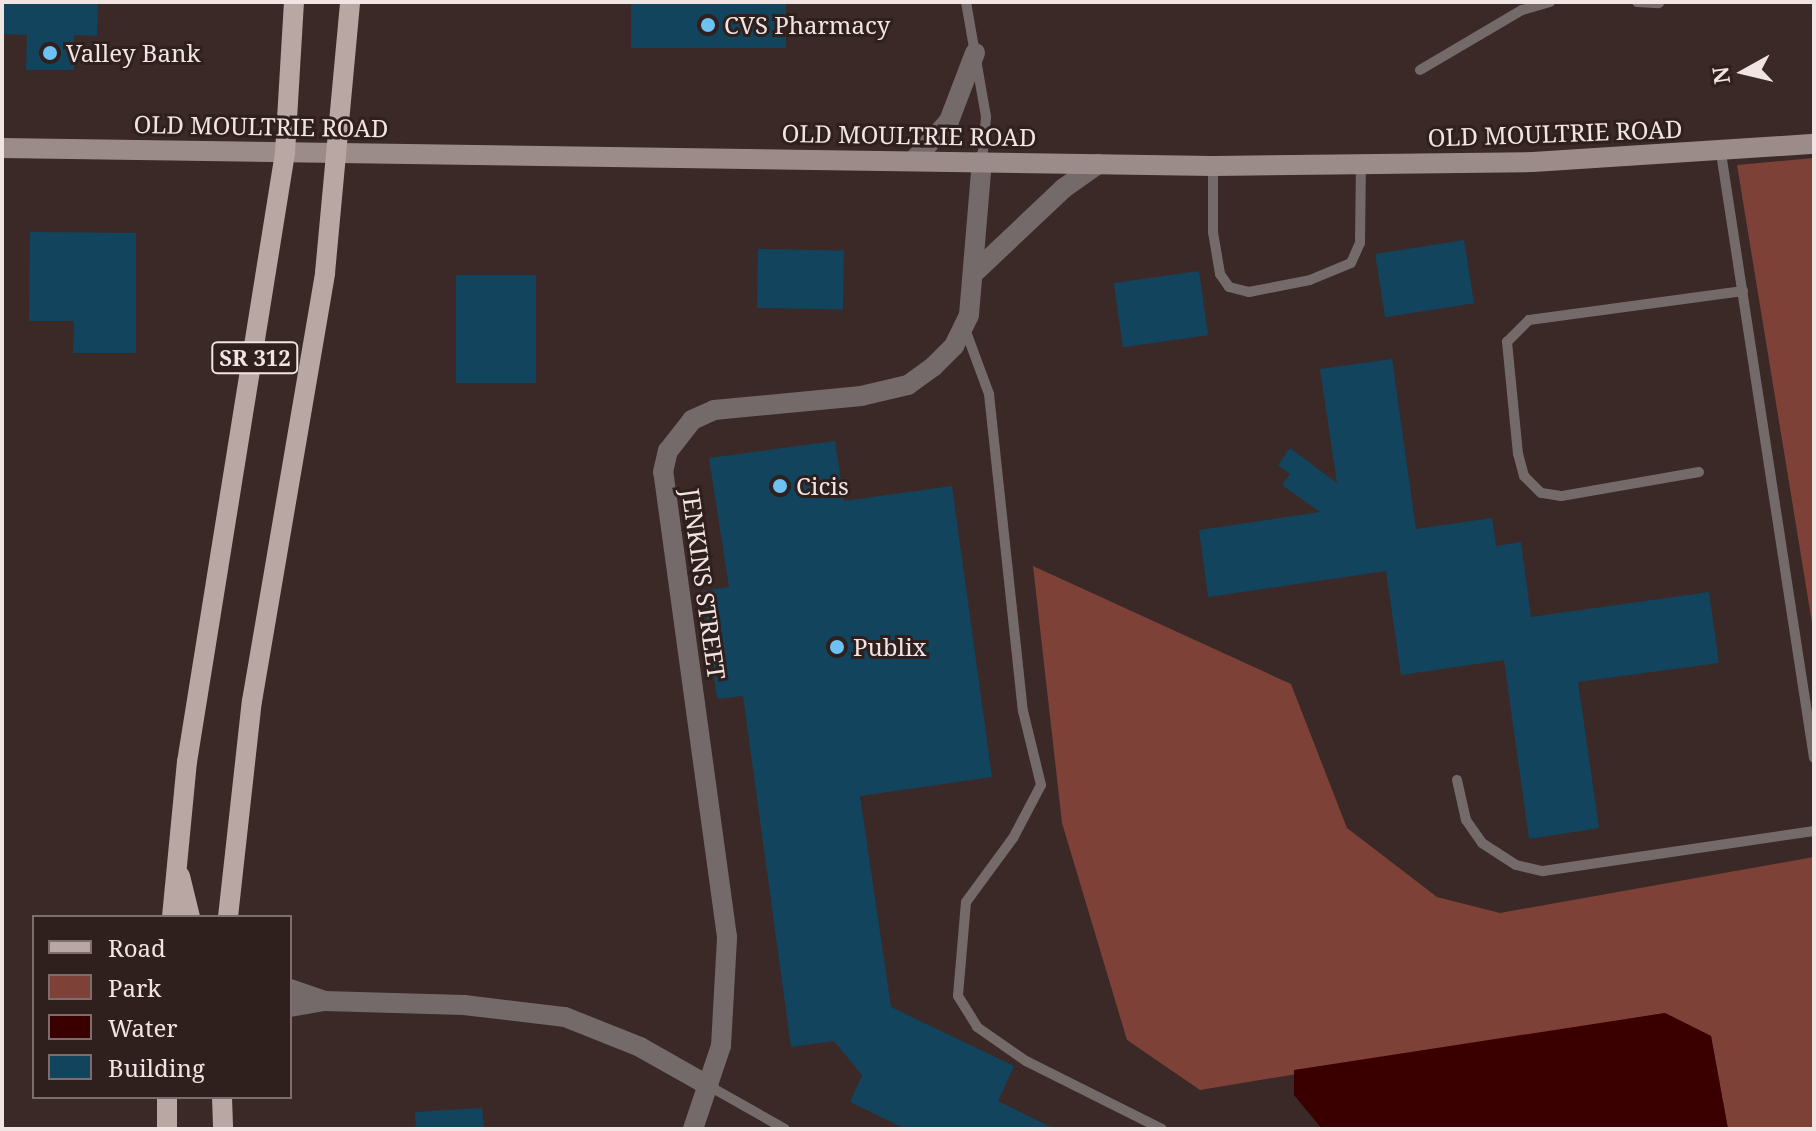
<!DOCTYPE html>
<style>
body{margin:0}
#map{position:relative;width:1816px;height:1131px;overflow:hidden;background:#3a2926;font-family:"Noto Serif",serif}
div>[style]{position:absolute}
.green>*{inset:0;background:#7d4138}
.water>*{inset:0;background:#3a0000}
.building>*{inset:0;background:#12445e;transform-origin:0 0}
.service>*{height:10px;margin:-5px;padding:0 5px;transform-origin:5px;border-radius:5px;background:#746a69}
.minor>*{height:20px;margin:-10px;padding:0 10px;transform-origin:10px;border-radius:10px;background:#746a69}
.tertiary>*{height:20px;margin:-10px;padding:0 10px;transform-origin:10px;border-radius:10px;background:#746a69}
.secondary>*{height:20px;margin:-10px;padding:0 10px;transform-origin:10px;border-radius:10px;background:#9b8c8a}
.primary>*{height:20px;margin:-10px;padding:0 10px;transform-origin:10px;border-radius:10px;background:#b9a7a3}
.dots>*{width:22px;height:22px;translate:-50% -50%;box-sizing:border-box;border:4px solid #2f1f1d;border-radius:50%}
span{translate:-50% -50%;white-space:nowrap;text-align:center;line-height:1.15;-webkit-text-stroke:6px #2f1f1d;paint-order:stroke}
.shield-label span{padding:2px 6px;background:#2f1f1d;border:2px solid;border-radius:6px;-webkit-text-stroke-width:0}
.shield-label{font-size:22px;color:#f0e5e3;font-weight:700}
.poi-label{font-size:24px;color:#f0e5e3}
.left{translate:0 -50%;text-align:left}
.street-label{font-size:24px;color:#f0e5e3}
.frame{position:absolute;inset:0;border:4px solid #f0e5e3;pointer-events:none}
.legend{position:absolute;left:32px;top:915px;width:260px;height:184px;box-sizing:border-box;background:#2f1f1d;border:2px solid #7c6e6c;margin:0;padding:10px 14px;list-style:none;font-size:24px;color:#f0e5e3}
.legend li{display:flex;align-items:center;gap:16px;height:40px}
.legend b{width:40px;border:2px solid #7c6e6c}
.north{position:absolute;left:1704px;top:32px;width:80px;height:80px;-webkit-text-stroke:6px #2f1f1d;paint-order:stroke;rotate:262deg;font-size:22px;font-weight:700;line-height:32px;text-align:center;color:#f0e5e3}
.north::after{content:'';display:block;margin:auto;width:28px;height:36px;background:#f0e5e3;clip-path:polygon(50% 0,100% 100%,50% 72%,0 100%)}
</style>
<div id="map">
<div class="green">
<div style="clip-path:polygon(1814px 158px,1814px 635px,1737px 165px)"></div>
<div style="clip-path:polygon(1033px 566px,1291px 684px,1347px 828px,1437px 897px,1500px 913px,1814px 857px,1814px 1129px,1728px 1129px,1711px 1036px,1665px 1013px,1200px 1090px,1127px 1040px,1062px 823px)"></div>
</div>
<div class="water">
<div style="clip-path:polygon(1665px 1013px,1711px 1036px,1728px 1129px,1322px 1129px,1294px 1095px,1294px 1070px)"></div>
</div>
<div class="building">
<div style="clip-path:polygon(2px 2px,98px 2px,97px 36px,74px 35px,74px 70px,26px 70px,27px 35px,2px 34px)"></div>
<div style="left:631px;top:2px;width:155px;height:46px"></div>
<div style="clip-path:polygon(30px 232px,136px 233px,136px 353px,73px 353px,74px 321px,29px 321px)"></div>
<div style="left:1464px;top:240px;width:64px;height:90px;rotate:81deg"></div>
<div style="left:758px;top:249px;width:86px;height:59px;rotate:1deg"></div>
<div style="left:1199px;top:271px;width:65px;height:86px;rotate:82deg"></div>
<div style="left:456px;top:275px;width:80px;height:108px"></div>
<div style="clip-path:polygon(1392px 359px,1416px 529px,1492px 518px,1496px 546px,1521px 542px,1531px 617px,1709px 592px,1719px 663px,1578px 682px,1599px 828px,1529px 839px,1504px 660px,1401px 675px,1386px 571px,1208px 597px,1199px 530px,1320px 512px,1282px 485px,1290px 474px,1278px 465px,1290px 448px,1337px 483px,1320px 369px)"></div>
<div style="clip-path:polygon(835px 441px,844px 501px,952px 486px,992px 777px,860px 796px,891px 1007px,1014px 1066px,998px 1101px,1055px 1129px,906px 1129px,850px 1102px,862px 1075px,834px 1041px,791px 1047px,743px 696px,717px 699px,703px 591px,729px 587px,709px 458px)"></div>
<div style="clip-path:polygon(482px 1108px,484px 1129px,416px 1129px,415px 1112px)"></div>
</div>
<div class="service">
<div style="left:966px;top:2px;width:117px;rotate:80.1deg"></div>
<div style="left:986px;top:117px;width:44px;rotate:95.2deg"></div>
<div style="left:1637px;top:2px;width:22px;rotate:3deg"></div>
<div style="left:1420px;top:70px;width:118px;rotate:-30.5deg"></div>
<div style="left:1522px;top:10px;width:29px;rotate:-16deg"></div>
<div style="left:1721px;top:153px;width:612px;rotate:81.26deg"></div>
<div style="left:1213px;top:166px;width:66px;rotate:90deg"></div>
<div style="left:1213px;top:232px;width:43px;rotate:80.5deg"></div>
<div style="left:1220px;top:274px;width:16px;rotate:55deg"></div>
<div style="left:1229px;top:287px;width:21px;rotate:14deg"></div>
<div style="left:1249px;top:292px;width:62px;rotate:-11.1deg"></div>
<div style="left:1310px;top:280px;width:44px;rotate:-22.5deg"></div>
<div style="left:1351px;top:263px;width:22px;rotate:-66deg"></div>
<div style="left:1360px;top:243px;width:78px;rotate:-89.3deg"></div>
<div style="left:965px;top:329px;width:69px;rotate:69.7deg"></div>
<div style="left:989px;top:394px;width:319px;rotate:83.9deg"></div>
<div style="left:1023px;top:711px;width:76px;rotate:76.3deg"></div>
<div style="left:1041px;top:785px;width:60px;rotate:117.8deg"></div>
<div style="left:1013px;top:838px;width:79px;rotate:126.3deg"></div>
<div style="left:966px;top:902px;width:94px;rotate:94.9deg"></div>
<div style="left:958px;top:996px;width:36px;rotate:58deg"></div>
<div style="left:977px;top:1027px;width:60px;rotate:34.8deg"></div>
<div style="left:1026px;top:1061px;width:152px;rotate:26.6deg"></div>
<div style="left:1699px;top:472px;width:140px;rotate:170.1deg"></div>
<div style="left:1561px;top:496px;width:20px;rotate:-171deg"></div>
<div style="left:1541px;top:493px;width:24px;rotate:-135deg"></div>
<div style="left:1524px;top:476px;width:23px;rotate:-105deg"></div>
<div style="left:1518px;top:454px;width:113px;rotate:-95.6deg"></div>
<div style="left:1507px;top:342px;width:31px;rotate:-45deg"></div>
<div style="left:1529px;top:320px;width:216px;rotate:-7.7deg"></div>
<div style="left:1457px;top:780px;width:41px;rotate:77.3deg"></div>
<div style="left:1466px;top:820px;width:28px;rotate:55deg"></div>
<div style="left:1482px;top:843px;width:40px;rotate:32.9deg"></div>
<div style="left:1516px;top:865px;width:28px;rotate:13deg"></div>
<div style="left:1543px;top:871px;width:274px;rotate:-8.4deg"></div>
<div style="left:709px;top:1086px;width:87px;rotate:29.5deg"></div>
</div>
<div class="minor">
<div style="left:290px;top:989px;width:36px;rotate:19deg"></div>
<div style="left:290px;top:1007px;width:35px;rotate:-10deg"></div>
<div style="left:324px;top:1001px;width:140px;rotate:1.6deg"></div>
<div style="left:464px;top:1005px;width:102px;rotate:6.8deg"></div>
<div style="left:565px;top:1017px;width:81px;rotate:21.8deg"></div>
<div style="left:640px;top:1047px;width:79px;rotate:29.5deg"></div>
<div style="left:693px;top:1129px;width:88px;rotate:-71.4deg"></div>
<div style="left:721px;top:1046px;width:109px;rotate:-86.8deg"></div>
<div style="left:727px;top:937px;width:469px;rotate:-97.8deg"></div>
<div style="left:663px;top:472px;width:22px;rotate:-77deg"></div>
<div style="left:668px;top:451px;width:39px;rotate:-52deg"></div>
<div style="left:692px;top:420px;width:24px;rotate:-24deg"></div>
<div style="left:714px;top:410px;width:148px;rotate:-5.4deg"></div>
<div style="left:861px;top:396px;width:48px;rotate:-13.2deg"></div>
<div style="left:908px;top:385px;width:31px;rotate:-36deg"></div>
<div style="left:933px;top:367px;width:30px;rotate:-45deg"></div>
<div style="left:954px;top:346px;width:34px;rotate:-64deg"></div>
<div style="left:969px;top:315px;width:155px;rotate:-85.2deg"></div>
</div>
<div class="tertiary">
<div style="left:913px;top:161px;width:54px;rotate:-48deg"></div>
<div style="left:949px;top:121px;width:73px;rotate:-69.1deg"></div>
<div style="left:973px;top:274px;width:125px;rotate:-43.4deg"></div>
<div style="left:1064px;top:188px;width:42px;rotate:-35.2deg"></div>
</div>
<div class="secondary">
<div style="left:2px;top:148px;width:1211px;rotate:0.85deg"></div>
<div style="left:1213px;top:166px;width:320px;rotate:-0.7deg"></div>
<div style="left:1533px;top:162px;width:282px;rotate:-3.7deg"></div>
</div>
<div class="primary">
<div style="left:180px;top:876px;width:42px;rotate:76.3deg"></div>
<div style="left:172px;top:917px;width:156px;rotate:-84.5deg"></div>
<div style="left:187px;top:762px;width:617px;rotate:-80.86deg"></div>
<div style="left:285px;top:153px;width:151px;rotate:-86.6deg"></div>
<div style="left:228px;top:917px;width:217px;rotate:-83.7deg"></div>
<div style="left:252px;top:701px;width:434px;rotate:-80.3deg"></div>
<div style="left:325px;top:273px;width:272px;rotate:-84.7deg"></div>
<div style="left:167px;top:1097px;width:32px;rotate:90deg"></div>
<div style="left:222px;top:1097px;width:32px;rotate:88deg"></div>
</div>
<div class="dots">
<div style="left:708px;top:25px;background:#6dc2f3"></div>
<div style="left:50px;top:53px;background:#6dc2f3"></div>
<div style="left:780px;top:486px;background:#6dc2f3"></div>
<div style="left:837px;top:647px;background:#6dc2f3"></div>
</div>
<div class="shield-label">
<span style="left:255px;top:358px">SR 312</span>
</div>
<div class="poi-label">
<span class="left" style="left:724px;top:25px">CVS Pharmacy</span>
<span class="left" style="left:66px;top:53px">Valley Bank</span>
<span class="left" style="left:796px;top:486px">Cicis</span>
<span class="left" style="left:853px;top:647px">Publix</span>
</div>
<div class="street-label">
<span style="left:261px;top:126px;rotate:1deg">OLD MOULTRIE ROAD</span>
<span style="left:1555px;top:133px;rotate:-2deg">OLD MOULTRIE ROAD</span>
<span style="left:909px;top:135px;rotate:1deg">OLD MOULTRIE ROAD</span>
<span style="left:704px;top:584px;rotate:82deg">JENKINS STREET</span>
</div>
<div class="frame"></div>
<ul class="legend">
<li><b style="height:10px;background:#b9a7a3"></b>Road</li>
<li><b style="height:22px;background:#7d4138"></b>Park</li>
<li><b style="height:22px;background:#3a0000"></b>Water</li>
<li><b style="height:22px;background:#12445e"></b>Building</li>
</ul>
<div class="north">N</div>
</div>
